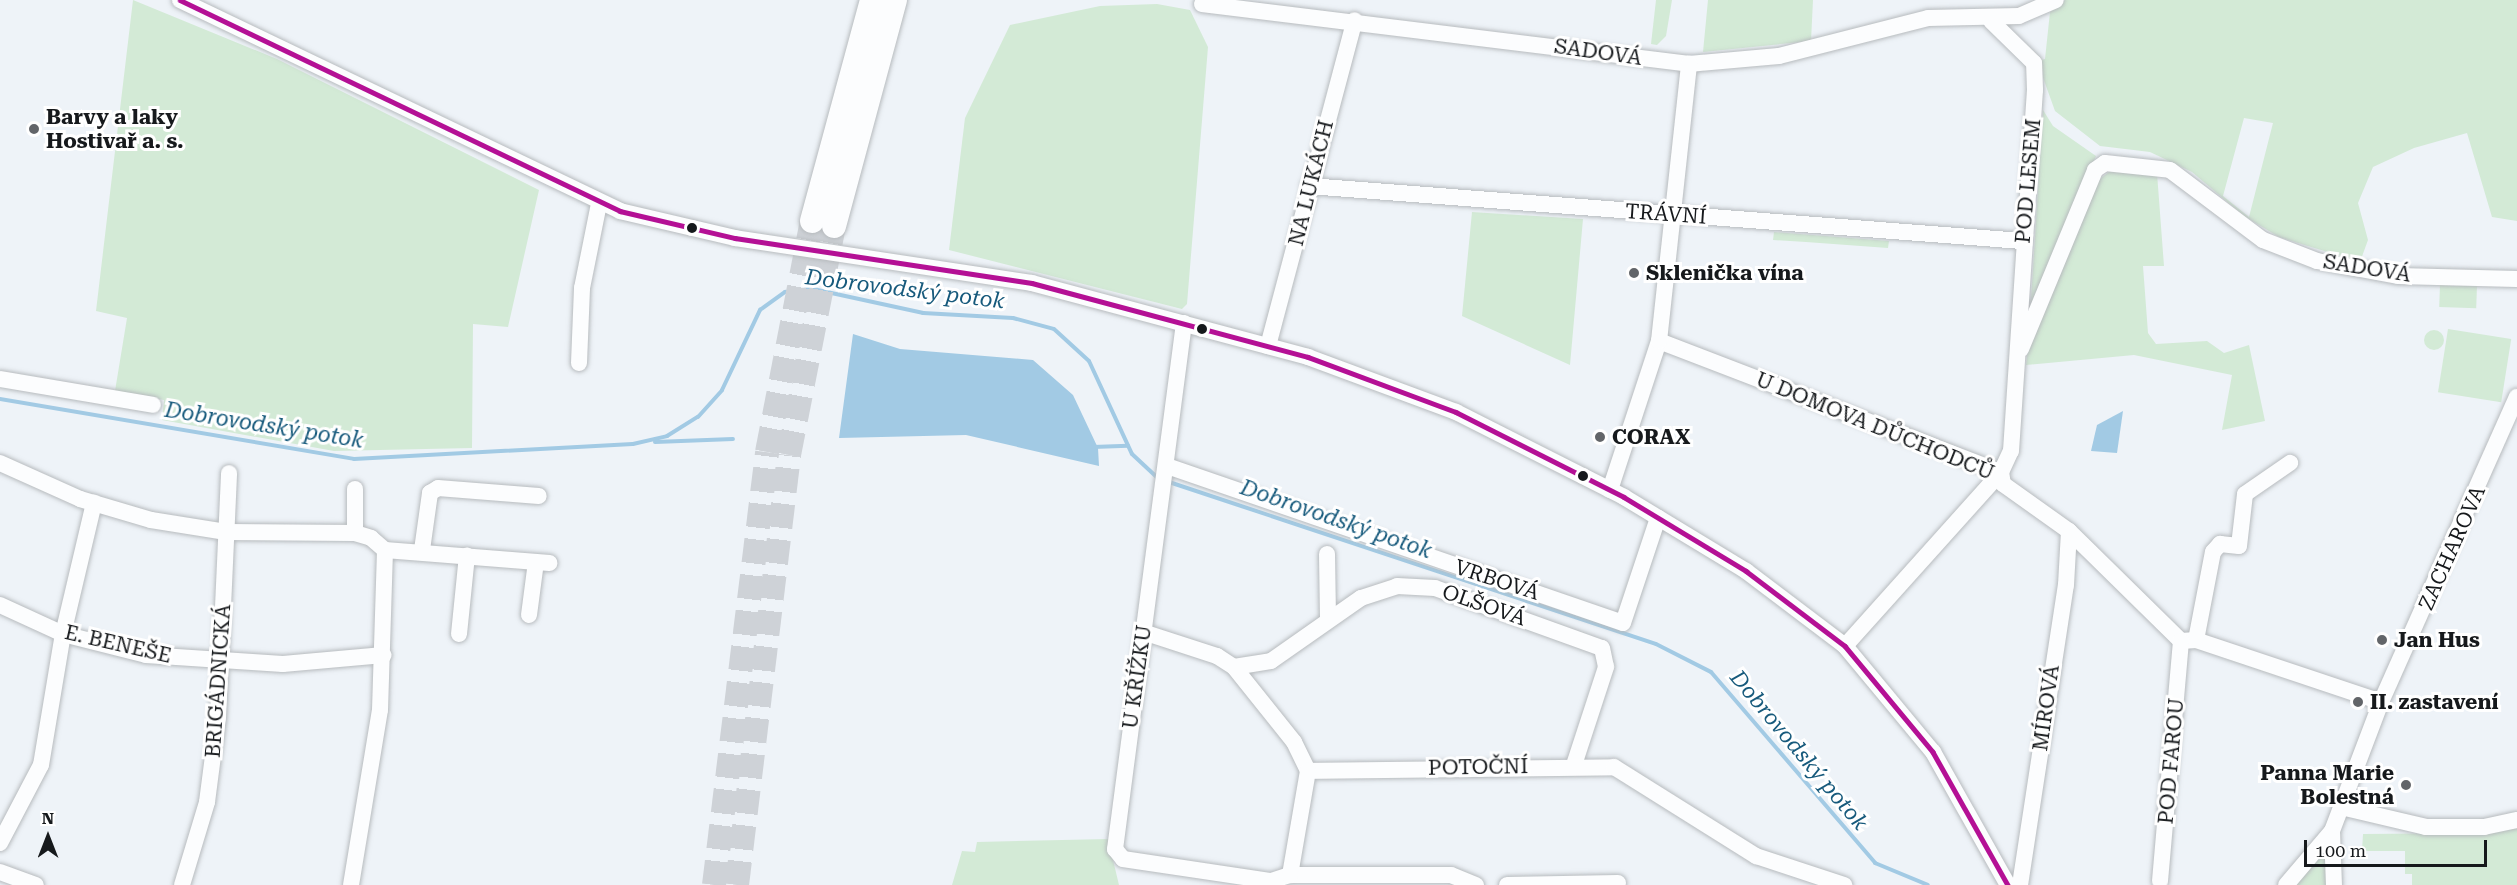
<!DOCTYPE html>
<meta charset="utf-8">
<style>
body{margin:0}
#map{position:relative;width:2517px;height:885px;overflow:hidden;background:#eef3f8;font-family:"Roboto Serif",serif}
div>[style]{position:absolute}
.green>*{inset:0;background:#d3ead6;transform-origin:0 0}
.round{border-radius:50%}
.water>*{inset:0;background:#a2cae4}
.stream>*{height:4px;margin:-2px;padding:0 2px;transform-origin:2px;border-radius:2px;background:#a2cae4}
.highway-tunnel>*{height:24px;margin-top:-12px;transform-origin:0;background:repeating-linear-gradient(90deg,#ced2d7 0 24px,transparent 0 36px)}
.roads{filter:drop-shadow(0 0 2px #b7bbbe) drop-shadow(0 0 2px #b7bbbe)}
.minor>*{height:16px;margin:-8px;padding:0 8px;transform-origin:8px;border-radius:8px;background:#fcfdfe}
.highway>*{height:24px;margin:-12px;padding:0 12px;transform-origin:12px;border-radius:12px;background:#fcfdfe}
.bus-1>*{height:4.5px;margin:-2.25px;padding:0 2.25px;transform-origin:2.25px;border-radius:2.25px;background:#b41095}
.dots>*{width:16px;height:16px;translate:-50% -50%;box-sizing:border-box;border:3px solid #fff;border-radius:50%}
span{translate:-50% -50%;white-space:nowrap;text-align:center;line-height:1.15;-webkit-text-stroke:6px #fff;paint-order:stroke}
.street-label{font-size:21px;color:#16191c}
.poi-label{font-size:21px;color:#16191c;font-weight:700}
.left{translate:0 -50%;text-align:left}
.right{translate:-100% -50%;text-align:right}
.water-label{font-size:22px;color:#175a7c;font-style:italic}
.north{position:absolute;left:18px;top:807px;width:60px;height:60px;-webkit-text-stroke:4px #fff;paint-order:stroke;rotate:0deg;font-size:16px;font-weight:700;line-height:24px;text-align:center;color:#16191c}
.north::after{content:'';display:block;margin:auto;width:21px;height:27px;background:#16191c;clip-path:polygon(50% 0,100% 100%,50% 72%,0 100%)}
.scale{position:absolute;left:2304px;top:840px;width:183px;height:27px;box-sizing:border-box;border:3px solid #16191c;border-top:0;padding-left:8px;font-size:18px;line-height:21px;white-space:nowrap;color:#16191c;-webkit-text-stroke:4px #fff;paint-order:stroke}
</style>
<div id="map">
<div class="green">
<div style="clip-path:polygon(133px 0,277px 59px,539px 190px,508px 327px,473px 324px,472px 448px,334px 451px,162px 420px,164px 400px,115px 391px,127px 318px,96px 311px)"></div>
<div style="clip-path:polygon(1656px 0,1672px 0,1666px 36px,1657px 45px,1651px 44px)"></div>
<div style="clip-path:polygon(1708px 0,1813px 0,1811px 41px,1703px 52px)"></div>
<div style="clip-path:polygon(evenodd,2065px 0,2517px 0,2517px 221px,2492px 217px,2467px 133px,2414px 148px,2373px 167px,2358px 203px,2368px 240px,2360px 262px,2279px 237px,2244px 216px,2192px 172px,2150px 152px,2100px 146px,2055px 111px,2037px 61px,2045px 59px,2050px 12px,2065px 0,2244px 118px,2273px 123px,2249px 217px,2223px 196px,2244px 118px)"></div>
<div style="clip-path:polygon(1157px 4px,1190px 10px,1208px 47px,1187px 304px,1182px 309px,949px 250px,965px 118px,1010px 25px,1100px 6px)"></div>
<div style="clip-path:polygon(2043px 110px,2053px 126px,2096px 156px,2030px 316px)"></div>
<div style="clip-path:polygon(2117px 166px,2157px 173px,2164px 266px,2143px 266px,2148px 333px,2156px 344px,2207px 341px,2224px 353px,2249px 345px,2265px 421px,2222px 430px,2232px 375px,2134px 355px,2026px 365px,2028px 349px,2097px 181px)"></div>
<div style="clip-path:polygon(1472px 212px,1583px 219px,1570px 365px,1462px 316px)"></div>
<div style="clip-path:polygon(1774px 232px,1889px 241px,1888px 248px,1806px 242px,1773px 240px)"></div>
<div style="left:2440px;top:285px;width:37px;height:22px;rotate:2deg"></div>
<div style="left:2448px;top:329px;width:64px;height:64px;rotate:9deg"></div>
<div class="round" style="left:2424px;top:330px;width:20px;height:20px"></div>
<div style="clip-path:polygon(2517px 826px,2517px 885px,2412px 885px,2412px 874px,2405px 874px,2405px 851px,2362px 851px,2363px 834px,2480px 833px)"></div>
<div style="clip-path:polygon(1108px 839px,1119px 885px,952px 885px,962px 851px,975px 852px,977px 842px)"></div>
<div style="clip-path:polygon(2325px 852px,2329px 885px,2294px 885px)"></div>
</div>
<div class="water">
<div style="clip-path:polygon(853px 334px,900px 349px,1033px 360px,1073px 395px,1098px 448px,1099px 466px,966px 435px,839px 438px)"></div>
<div style="clip-path:polygon(2123px 411px,2117px 453px,2091px 451px,2097px 425px)"></div>
</div>
<div class="stream">
<div style="left:0;top:399px;width:359px;rotate:9.6deg"></div>
<div style="left:354px;top:459px;width:279px;rotate:-3.1deg"></div>
<div style="left:633px;top:444px;width:35px;rotate:-13deg"></div>
<div style="left:667px;top:436px;width:36px;rotate:-32deg"></div>
<div style="left:698px;top:417px;width:36px;rotate:-48deg"></div>
<div style="left:722px;top:390px;width:89px;rotate:-64.6deg"></div>
<div style="left:760px;top:310px;width:31px;rotate:-36deg"></div>
<div style="left:785px;top:292px;width:28px;rotate:-6deg"></div>
<div style="left:813px;top:289px;width:113px;rotate:12.3deg"></div>
<div style="left:923px;top:313px;width:90px;rotate:3.2deg"></div>
<div style="left:1013px;top:318px;width:42px;rotate:15deg"></div>
<div style="left:1054px;top:329px;width:47px;rotate:42.4deg"></div>
<div style="left:1089px;top:361px;width:102px;rotate:65.2deg"></div>
<div style="left:1132px;top:454px;width:37px;rotate:43deg"></div>
<div style="left:655px;top:442px;width:78px;rotate:-2.2deg"></div>
<div style="left:1093px;top:447px;width:35px;rotate:-2deg"></div>
<div style="left:1166px;top:481px;width:516px;rotate:18.4deg"></div>
<div style="left:1656px;top:644px;width:62px;rotate:27deg"></div>
<div style="left:1711px;top:672px;width:252px;rotate:49.3deg"></div>
<div style="left:1875px;top:863px;width:57px;rotate:22.5deg"></div>
</div>
<div class="highway-tunnel">
<div style="left:714px;top:885px;width:436px;rotate:-83deg"></div>
<div style="left:767px;top:452px;width:235px;rotate:-79deg"></div>
<div style="left:737px;top:885px;width:433px;rotate:-83.1deg"></div>
<div style="left:789px;top:455px;width:233px;rotate:-78.9deg"></div>
</div>
<div class="roads">
<div class="minor">
<div style="left:180px;top:0;width:488px;rotate:25.6deg"></div>
<div style="left:620px;top:211px;width:118px;rotate:13.2deg"></div>
<div style="left:735px;top:238px;width:300px;rotate:8.6deg"></div>
<div style="left:1032px;top:283px;width:286px;rotate:15deg"></div>
<div style="left:1308px;top:357px;width:158px;rotate:20.4deg"></div>
<div style="left:1456px;top:412px;width:188px;rotate:26.8deg"></div>
<div style="left:1624px;top:497px;width:143px;rotate:31.2deg"></div>
<div style="left:1746px;top:571px;width:124px;rotate:37.1deg"></div>
<div style="left:1845px;top:646px;width:138px;rotate:50.3deg"></div>
<div style="left:1933px;top:752px;width:153px;rotate:60.6deg"></div>
<div style="left:1202px;top:4px;width:491px;rotate:7deg"></div>
<div style="left:1689px;top:64px;width:90px;rotate:-5.1deg"></div>
<div style="left:1779px;top:56px;width:154px;rotate:-14.3deg"></div>
<div style="left:1928px;top:18px;width:91px;rotate:-1.3deg"></div>
<div style="left:2019px;top:16px;width:40px;rotate:-23.4deg"></div>
<div style="left:1309px;top:186px;width:715px;rotate:4.41deg"></div>
<div style="left:1184px;top:323px;width:531px;rotate:97.47deg"></div>
<div style="left:1115px;top:849px;width:13px;rotate:51deg"></div>
<div style="left:1123px;top:859px;width:150px;rotate:8.5deg"></div>
<div style="left:1271px;top:881px;width:20px;rotate:-18deg"></div>
<div style="left:1290px;top:875px;width:161px"></div>
<div style="left:1451px;top:875px;width:27px;rotate:22deg"></div>
<div style="left:1659px;top:341px;width:366px;rotate:21deg"></div>
<div style="left:1268px;top:346px;width:337px;rotate:-75.1deg"></div>
<div style="left:2021px;top:349px;width:194px;rotate:-67.5deg"></div>
<div style="left:2095px;top:170px;width:12px;rotate:-35deg"></div>
<div style="left:2105px;top:163px;width:65px;rotate:6.1deg"></div>
<div style="left:2170px;top:170px;width:116px;rotate:37deg"></div>
<div style="left:2263px;top:240px;width:58px;rotate:21.3deg"></div>
<div style="left:2317px;top:261px;width:82px;rotate:10.5deg"></div>
<div style="left:2398px;top:276px;width:119px;rotate:1.4deg"></div>
<div style="left:579px;top:363px;width:75px;rotate:-87.7deg"></div>
<div style="left:582px;top:288px;width:86px;rotate:-78.6deg"></div>
<div style="left:0;top:379px;width:155px;rotate:9.6deg"></div>
<div style="left:0;top:463px;width:88px;rotate:24.2deg"></div>
<div style="left:80px;top:499px;width:74px;rotate:16.5deg"></div>
<div style="left:151px;top:520px;width:76px;rotate:9.1deg"></div>
<div style="left:226px;top:532px;width:129px;rotate:0.4deg"></div>
<div style="left:355px;top:533px;width:17px;rotate:17deg"></div>
<div style="left:371px;top:538px;width:18px;rotate:41deg"></div>
<div style="left:1167px;top:466px;width:482px;rotate:19deg"></div>
<div style="left:1623px;top:623px;width:111px;rotate:-71.6deg"></div>
<div style="left:2001px;top:472px;width:12px;rotate:81deg"></div>
<div style="left:2003px;top:484px;width:81px;rotate:35.5deg"></div>
<div style="left:2069px;top:531px;width:157px;rotate:44.5deg"></div>
<div style="left:2181px;top:641px;width:15px;rotate:-4deg"></div>
<div style="left:2196px;top:640px;width:195px;rotate:18.5deg"></div>
<div style="left:1610px;top:490px;width:157px;rotate:-71.8deg"></div>
<div style="left:1659px;top:341px;width:279px;rotate:-83.8deg"></div>
<div style="left:355px;top:533px;width:44px;rotate:-90deg"></div>
<div style="left:385px;top:550px;width:165px;rotate:4.5deg"></div>
<div style="left:422px;top:550px;width:58px;rotate:-82deg"></div>
<div style="left:430px;top:493px;width:9px;rotate:-32deg"></div>
<div style="left:438px;top:488px;width:101px;rotate:4.5deg"></div>
<div style="left:1327px;top:554px;width:66px;rotate:89.1deg"></div>
<div style="left:0;top:605px;width:69px;rotate:24.7deg"></div>
<div style="left:63px;top:634px;width:86px;rotate:14.2deg"></div>
<div style="left:146px;top:655px;width:137px;rotate:3.8deg"></div>
<div style="left:283px;top:664px;width:101px;rotate:-5.1deg"></div>
<div style="left:529px;top:615px;width:53px;rotate:-82.5deg"></div>
<div style="left:1143px;top:632px;width:78px;rotate:18deg"></div>
<div style="left:1217px;top:656px;width:20px;rotate:33deg"></div>
<div style="left:1234px;top:667px;width:96px;rotate:51.3deg"></div>
<div style="left:1294px;top:742px;width:32px;rotate:64deg"></div>
<div style="left:459px;top:634px;width:79px;rotate:-84.2deg"></div>
<div style="left:2196px;top:640px;width:90px;rotate:-79.1deg"></div>
<div style="left:2213px;top:552px;width:11px;rotate:-49deg"></div>
<div style="left:2220px;top:544px;width:19px;rotate:6deg"></div>
<div style="left:2239px;top:546px;width:52px;rotate:-83.4deg"></div>
<div style="left:2245px;top:494px;width:55px;rotate:-34.6deg"></div>
<div style="left:1845px;top:646px;width:234px;rotate:-48.1deg"></div>
<div style="left:2001px;top:472px;width:23px;rotate:-65deg"></div>
<div style="left:2011px;top:451px;width:362px;rotate:-86.2deg"></div>
<div style="left:2035px;top:90px;width:27px;rotate:-92deg"></div>
<div style="left:2034px;top:63px;width:60px;rotate:-135.7deg"></div>
<div style="left:1234px;top:667px;width:37px;rotate:-9deg"></div>
<div style="left:1271px;top:661px;width:110px;rotate:-35deg"></div>
<div style="left:1361px;top:598px;width:38px;rotate:-18deg"></div>
<div style="left:1397px;top:586px;width:38px;rotate:3deg"></div>
<div style="left:1435px;top:588px;width:177px;rotate:19.8deg"></div>
<div style="left:1602px;top:648px;width:19px;rotate:78deg"></div>
<div style="left:1606px;top:667px;width:103px;rotate:108.1deg"></div>
<div style="left:1308px;top:771px;width:306px;rotate:-0.7deg"></div>
<div style="left:1614px;top:767px;width:168px;rotate:32.1deg"></div>
<div style="left:1756px;top:856px;width:93px;rotate:18.2deg"></div>
<div style="left:2341px;top:807px;width:87px;rotate:13.2deg"></div>
<div style="left:2426px;top:827px;width:58px"></div>
<div style="left:2484px;top:827px;width:34px;rotate:-12deg"></div>
<div style="left:2332px;top:831px;width:54px;rotate:87.9deg"></div>
<div style="left:0;top:843px;width:88px;rotate:-62.3deg"></div>
<div style="left:41px;top:765px;width:133px;rotate:-80.5deg"></div>
<div style="left:63px;top:634px;width:135px;rotate:-76.7deg"></div>
<div style="left:0;top:872px;width:38px;rotate:20deg"></div>
<div style="left:1290px;top:875px;width:106px;rotate:-80.2deg"></div>
<div style="left:2160px;top:881px;width:241px;rotate:-85deg"></div>
<div style="left:182px;top:885px;width:87px;rotate:-73.2deg"></div>
<div style="left:207px;top:802px;width:86px;rotate:-82.6deg"></div>
<div style="left:218px;top:717px;width:244px;rotate:-87.4deg"></div>
<div style="left:351px;top:885px;width:177px;rotate:-80.6deg"></div>
<div style="left:380px;top:710px;width:160px;rotate:-88.2deg"></div>
<div style="left:1507px;top:885px;width:111px;rotate:-1deg"></div>
<div style="left:2020px;top:885px;width:304px;rotate:-81.3deg"></div>
<div style="left:2066px;top:585px;width:54px;rotate:-86.8deg"></div>
<div style="left:2286px;top:885px;width:71px;rotate:-49.6deg"></div>
<div style="left:2332px;top:831px;width:138px;rotate:-69.2deg"></div>
<div style="left:2381px;top:702px;width:334px;rotate:-66deg"></div>
</div>
<div class="highway">
<div style="left:812px;top:221px;width:229px;rotate:-74.8deg"></div>
<div style="left:834px;top:226px;width:234px;rotate:-74.9deg"></div>
</div>
</div>
<div class="bus-1">
<div style="left:180px;top:0;width:488px;rotate:25.6deg"></div>
<div style="left:620px;top:211px;width:118px;rotate:13.2deg"></div>
<div style="left:735px;top:238px;width:300px;rotate:8.6deg"></div>
<div style="left:1032px;top:283px;width:286px;rotate:15deg"></div>
<div style="left:1308px;top:357px;width:158px;rotate:20.4deg"></div>
<div style="left:1456px;top:412px;width:188px;rotate:26.8deg"></div>
<div style="left:1624px;top:497px;width:143px;rotate:31.2deg"></div>
<div style="left:1746px;top:571px;width:124px;rotate:37.1deg"></div>
<div style="left:1845px;top:646px;width:138px;rotate:50.3deg"></div>
<div style="left:1933px;top:752px;width:153px;rotate:60.6deg"></div>
</div>
<div class="dots">
<div style="left:34px;top:129px;background:#626569"></div>
<div style="left:692px;top:228px;background:#16191c"></div>
<div style="left:1634px;top:273px;background:#626569"></div>
<div style="left:1202px;top:329px;background:#16191c"></div>
<div style="left:1600px;top:437px;background:#626569"></div>
<div style="left:1583px;top:476px;background:#16191c"></div>
<div style="left:2382px;top:640px;background:#626569"></div>
<div style="left:2358px;top:702px;background:#626569"></div>
<div style="left:2406px;top:785px;background:#626569"></div>
</div>
<div class="street-label">
<span style="left:1598px;top:52px;rotate:8deg">SADOVÁ</span>
<span style="left:2028px;top:181px;rotate:-85deg">POD LESEM</span>
<span style="left:1311px;top:183px;rotate:-76deg">NA LUKÁCH</span>
<span style="left:1666px;top:214px;rotate:4deg">TRÁVNÍ</span>
<span style="left:2367px;top:268px;rotate:9deg">SADOVÁ</span>
<span style="left:1875px;top:426px;rotate:22deg">U DOMOVA DŮCHODCŮ</span>
<span style="left:2452px;top:548px;rotate:-66deg">ZACHAROVA</span>
<span style="left:1497px;top:580px;rotate:18deg">VRBOVÁ</span>
<span style="left:1484px;top:605px;rotate:19deg">OLŠOVÁ</span>
<span style="left:118px;top:644px;rotate:13deg">E. BENEŠE</span>
<span style="left:1137px;top:677px;rotate:-82deg">U KŘÍŽKU</span>
<span style="left:218px;top:681px;rotate:-86deg">BRIGÁDNICKÁ</span>
<span style="left:2046px;top:708px;rotate:-82deg">MÍROVÁ</span>
<span style="left:2171px;top:761px;rotate:-85deg">POD FAROU</span>
<span style="left:1478px;top:767px;rotate:-1deg">POTOČNÍ</span>
</div>
<div class="poi-label">
<span class="left" style="left:46px;top:129px">Barvy a laky<br>Hostivař a. s.</span>
<span class="left" style="left:1646px;top:273px">Sklenička vína</span>
<span class="left" style="left:1612px;top:437px">CORAX</span>
<span class="left" style="left:2394px;top:640px">Jan Hus</span>
<span class="left" style="left:2370px;top:702px">II. zastavení</span>
<span class="right" style="left:2394px;top:785px">Panna Marie<br>Bolestná</span>
</div>
<div class="water-label">
<span style="left:905px;top:289px;rotate:7deg">Dobrovodský potok</span>
<span style="left:264px;top:425px;rotate:9deg">Dobrovodský potok</span>
<span style="left:1336px;top:519px;rotate:19deg">Dobrovodský potok</span>
<span style="left:1799px;top:750px;rotate:50deg">Dobrovodský potok</span>
</div>
<div class="north">N</div>
<div class="scale">100 m</div>
</div>
